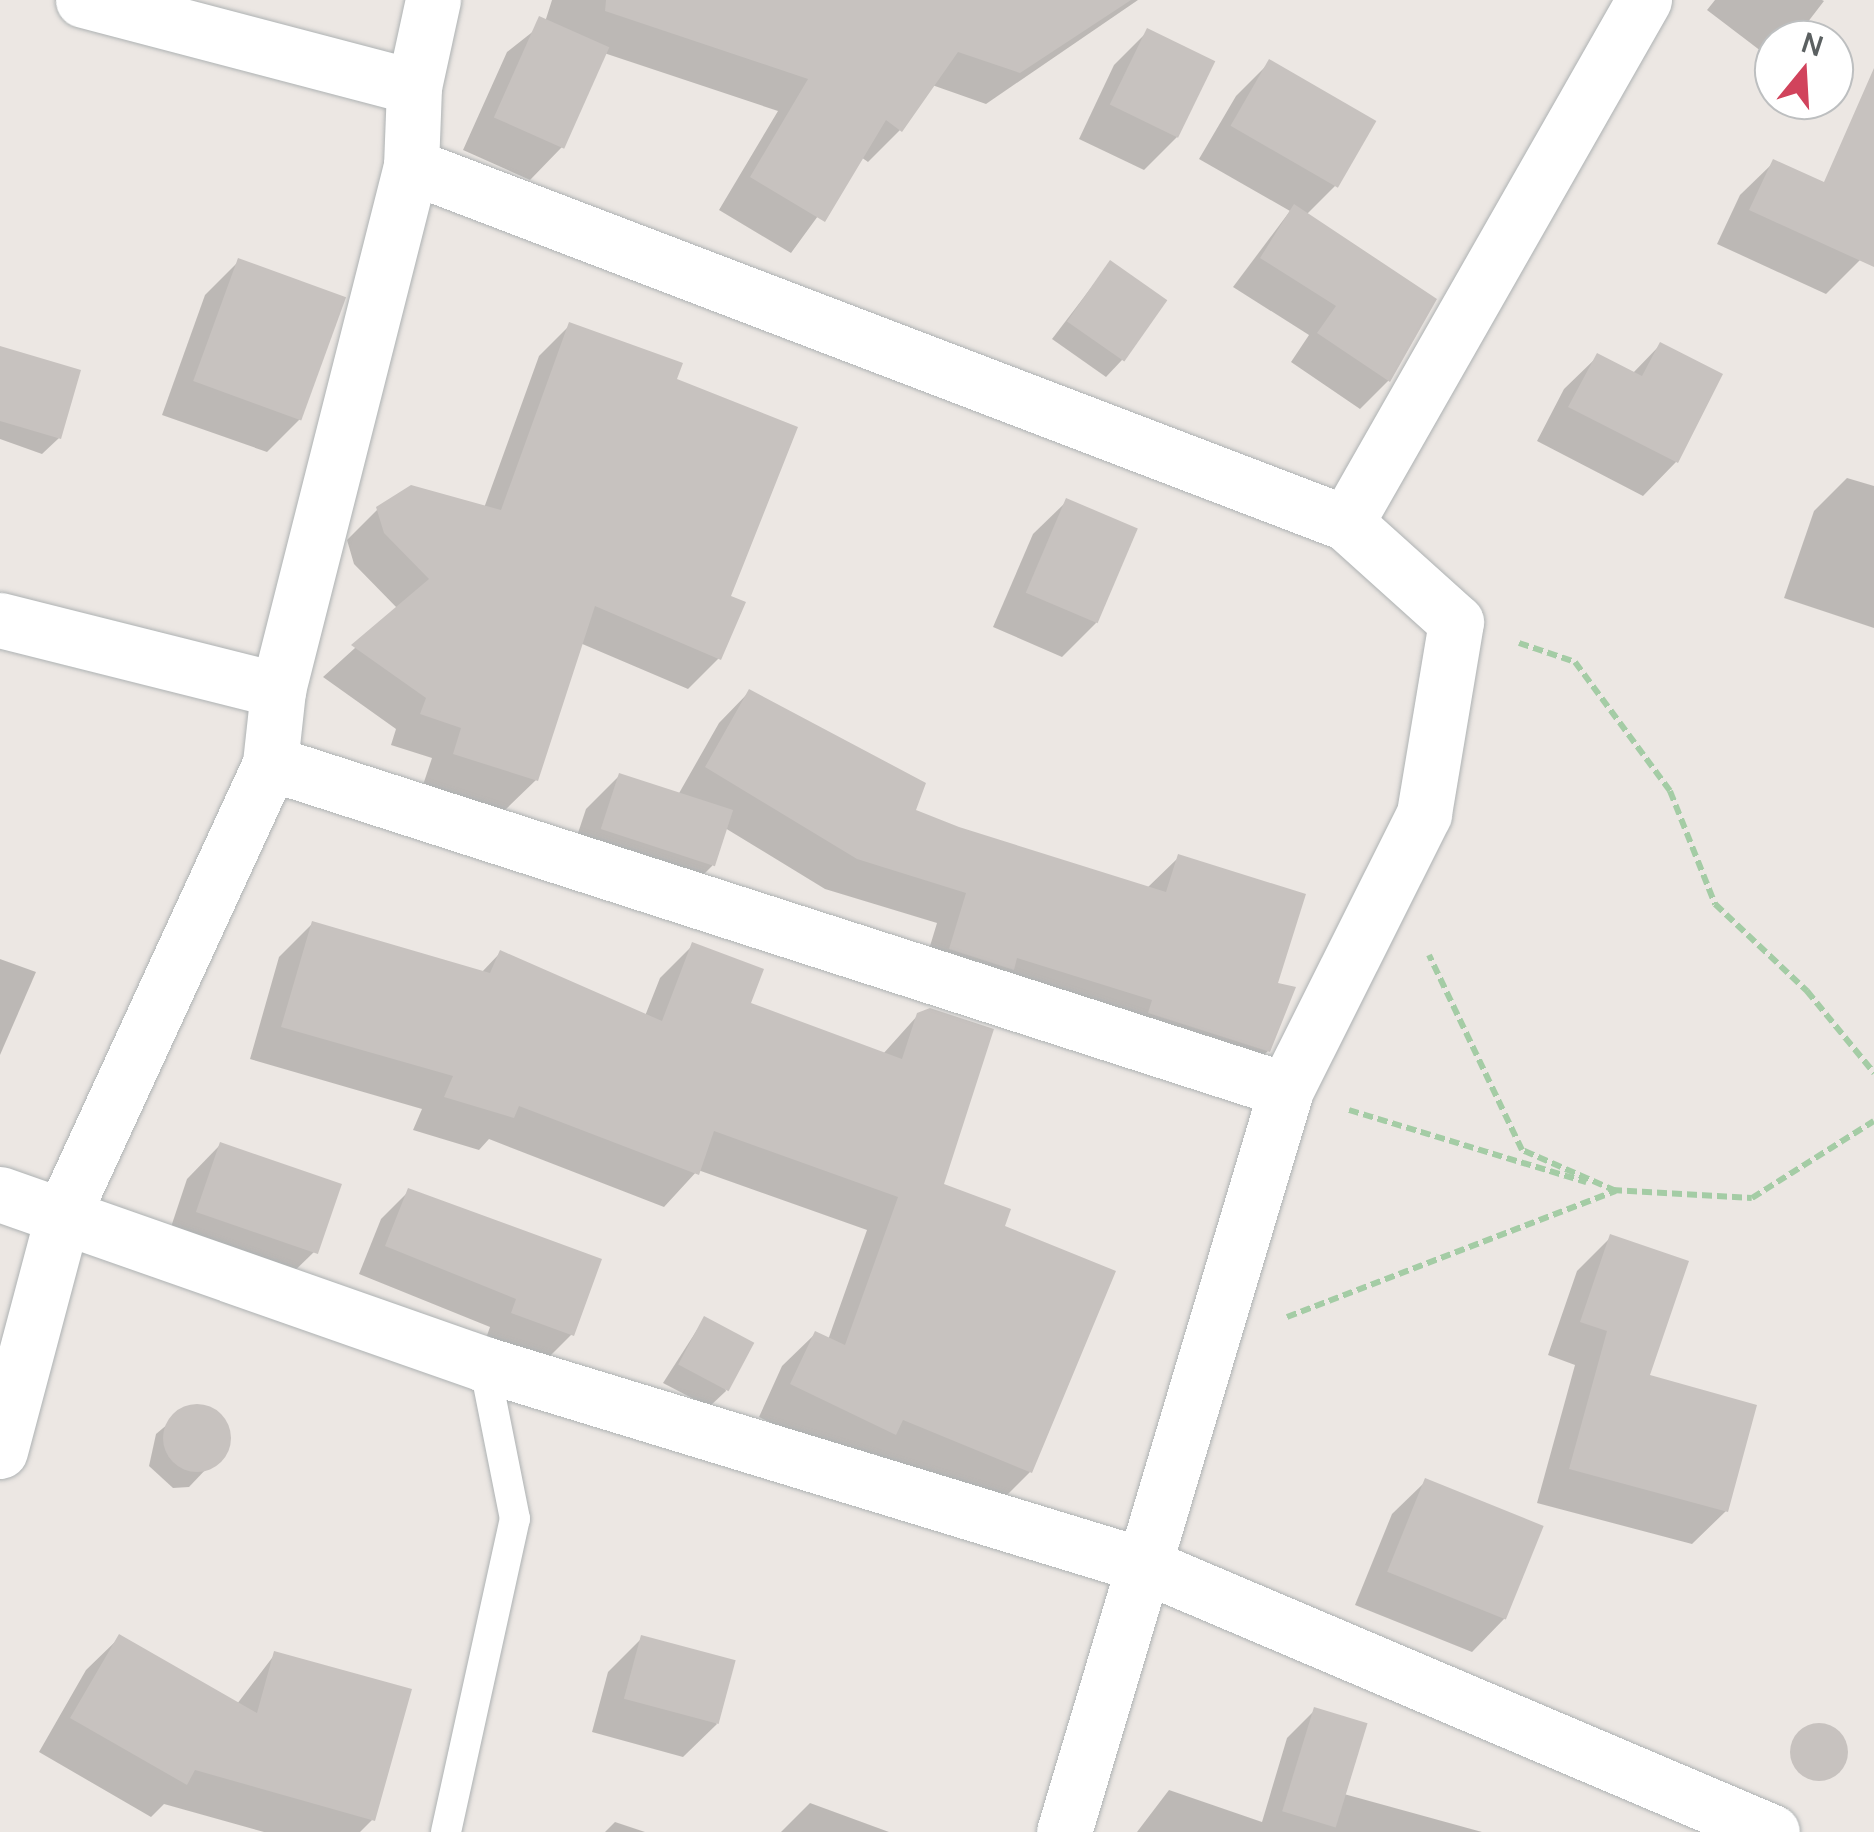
<!DOCTYPE html>
<style>
body{margin:0}
#map{position:relative;width:1874px;height:1832px;overflow:hidden;background:#ece7e3;font-family:Manrope,sans-serif}
div>[style]{position:absolute}
.shadow>*{inset:0;background:#0003}
.building>*{inset:0;background:#c7c2bf;transform-origin:0 0}
.round{border-radius:50%}
.path>*{height:6px;margin-top:-3px;transform-origin:0;background:repeating-linear-gradient(90deg,#a4cca5 0 10px,transparent 0 15px)}
.roads{filter:drop-shadow(0 0 2px #aeb2b3) drop-shadow(0 0 2px #aeb2b3)}
.lane>*{height:30px;margin:-15px;padding:0 15px;transform-origin:15px;border-radius:15px;background:#fff}
.street>*{height:55px;margin:-27.5px;padding:0 27.5px;transform-origin:27.5px;border-radius:27.5px;background:#fff}
span{translate:-50% -50%;white-space:nowrap;text-align:center;line-height:1.15;-webkit-text-stroke:9px #fff;paint-order:stroke}
.north{position:absolute;left:1754px;top:20px;width:100px;height:100px;box-sizing:border-box;background:#fff;border:2px solid #bdbfc0;border-radius:50%;rotate:18deg;font-size:28px;font-weight:700;line-height:40px;text-align:center;color:#5b6061}
.north::after{content:'';display:block;margin:auto;width:35px;height:45px;background:#d1435c;clip-path:polygon(50% 0,100% 100%,50% 72%,0 100%)}
</style>
<div id="map">
<div class="shadow">
<div style="clip-path:polygon(552px 0,1138px 0,986px 104px,932px 85px,900px 130px,868px 162px,861px 157px,791px 253px,719px 210px,778px 111px,604px 53px,562px 147px,530px 180px,463px 150px,507px 52px,545px 22px)"></div>
<div style="clip-path:polygon(1715px 0,1822px 0,1824px 1px,1794px 40px,1774px 40px,1774px 61px,1707px 10px)"></div>
<div style="clip-path:polygon(1148px 31px,1178px 136px,1144px 170px,1079px 139px,1114px 65px)"></div>
<div style="clip-path:polygon(1270px 62px,1336px 185px,1306px 215px,1434px 300px,1388px 381px,1360px 409px,1291px 362px,1309px 335px,1233px 287px,1290px 211px,1199px 159px,1236px 96px)"></div>
<div style="clip-path:polygon(1774px 162px,1874px 207px,1860px 260px,1826px 294px,1717px 244px,1740px 195px)"></div>
<div style="clip-path:polygon(239px 261px,300px 419px,267px 452px,162px 415px,205px 295px)"></div>
<div style="clip-path:polygon(1110px 263px,1122px 360px,1106px 377px,1052px 339px)"></div>
<div style="clip-path:polygon(570px 325px,674px 381px,728px 598px,719px 658px,688px 689px,580px 643px,536px 780px,505px 810px,423px 785px,432px 758px,391px 745px,396px 729px,323px 677px,398px 609px,354px 564px,347px 540px,378px 509px,484px 508px,539px 356px)"></div>
<div style="clip-path:polygon(1660px 345px,1676px 462px,1643px 496px,1537px 441px,1564px 389px,1598px 356px,1632px 374px)"></div>
<div style="clip-path:polygon(0 349px,59px 438px,42px 454px,0 439px)"></div>
<div style="clip-path:polygon(1847px 478px,1874px 486px,1874px 628px,1784px 598px,1814px 511px)"></div>
<div style="clip-path:polygon(1067px 501px,1096px 623px,1062px 657px,993px 627px,1033px 534px)"></div>
<div style="clip-path:polygon(749px 692px,913px 811px,959px 829px,1147px 888px,1179px 857px,1275px 985px,1268px 1051px,1237px 1081px,920px 979px,937px 923px,825px 889px,725px 828px,712px 866px,678px 900px,568px 863px,586px 809px,620px 775px,678px 795px,719px 723px)"></div>
<div style="clip-path:polygon(312px 924px,481px 973px,500px 953px,645px 1016px,660px 978px,693px 945px,747px 1004px,883px 1054px,918px 1015px,941px 1186px,1002px 1227px,1030px 1472px,997px 1505px,874px 1454px,861px 1467px,759px 1417px,782px 1366px,815px 1334px,828px 1340px,867px 1230px,698px 1170px,664px 1207px,489px 1139px,479px 1150px,413px 1130px,422px 1109px,250px 1059px,279px 957px)"></div>
<div style="clip-path:polygon(0 959px,36px 972px,0 1055px)"></div>
<div style="clip-path:polygon(220px 1145px,315px 1251px,281px 1284px,165px 1245px,187px 1179px)"></div>
<div style="clip-path:polygon(409px 1191px,572px 1334px,544px 1362px,485px 1341px,490px 1327px,359px 1274px,381px 1219px)"></div>
<div style="clip-path:polygon(1611px 1237px,1647px 1377px,1726px 1511px,1692px 1544px,1537px 1503px,1575px 1365px,1548px 1355px,1577px 1271px)"></div>
<div style="clip-path:polygon(704px 1319px,726px 1391px,709px 1407px,663px 1383px)"></div>
<div style="clip-path:polygon(187px 1408px,219px 1415px,229px 1445px,189px 1487px,173px 1488px,149px 1466px,156px 1434px)"></div>
<div style="clip-path:polygon(1426px 1481px,1505px 1618px,1472px 1652px,1355px 1605px,1392px 1514px)"></div>
<div style="clip-path:polygon(120px 1637px,237px 1704px,275px 1654px,373px 1819px,360px 1832px,264px 1832px,164px 1804px,151px 1817px,39px 1752px,86px 1670px)"></div>
<div style="clip-path:polygon(642px 1638px,717px 1724px,683px 1757px,592px 1732px,608px 1672px)"></div>
<div style="clip-path:polygon(1315px 1710px,1344px 1794px,1482px 1832px,1137px 1832px,1169px 1790px,1262px 1822px,1287px 1738px)"></div>
<div style="clip-path:polygon(810px 1803px,889px 1832px,781px 1832px)"></div>
<div style="clip-path:polygon(615px 1822px,645px 1832px,605px 1832px)"></div>
</div>
<div class="building">
<div style="clip-path:polygon(606px 0,1131px 0,1020px 73px,958px 52px,902px 132px,886px 120px,825px 222px,750px 177px,808px 79px,605px 11px)"></div>
<div style="left:539px;top:16px;width:77px;height:111px;rotate:24deg"></div>
<div style="left:1147px;top:28px;width:76px;height:85px;rotate:26deg"></div>
<div style="left:1269px;top:59px;width:124px;height:77px;rotate:30deg"></div>
<div style="clip-path:polygon(1874px 68px,1874px 267px,1749px 210px,1773px 159px,1824px 182px)"></div>
<div style="clip-path:polygon(1294px 204px,1437px 299px,1390px 382px,1317px 333px,1336px 306px,1260px 258px)"></div>
<div style="left:238px;top:258px;width:115px;height:131px;rotate:20deg"></div>
<div style="left:1110px;top:260px;width:70px;height:75px;rotate:35deg"></div>
<div style="clip-path:polygon(569px 322px,683px 363px,677px 379px,798px 427px,731px 596px,746px 602px,721px 660px,595px 606px,538px 781px,453px 754px,461px 728px,420px 714px,426px 698px,351px 645px,429px 579px,384px 533px,376px 507px,411px 485px,501px 510px)"></div>
<div style="clip-path:polygon(1660px 342px,1723px 374px,1678px 463px,1568px 407px,1597px 353px,1642px 376px)"></div>
<div style="clip-path:polygon(0 346px,81px 370px,61px 439px,0 421px)"></div>
<div style="left:1066px;top:498px;width:78px;height:103px;rotate:23deg"></div>
<div style="clip-path:polygon(749px 689px,926px 783px,916px 810px,959px 827px,1166px 892px,1178px 854px,1306px 894px,1278px 983px,1296px 987px,1270px 1052px,1148px 1013px,1152px 1000px,1017px 958px,1014px 970px,949px 949px,966px 893px,857px 859px,705px 767px)"></div>
<div style="left:619px;top:773px;width:120px;height:59px;rotate:18deg"></div>
<div style="clip-path:polygon(312px 921px,490px 973px,500px 950px,662px 1021px,692px 942px,764px 969px,751px 1003px,902px 1059px,917px 1013px,930px 1008px,994px 1029px,944px 1184px,1011px 1209px,1005px 1226px,1116px 1271px,1032px 1473px,903px 1420px,896px 1435px,790px 1384px,815px 1331px,845px 1345px,898px 1197px,714px 1131px,699px 1175px,519px 1106px,514px 1118px,444px 1097px,453px 1076px,281px 1027px)"></div>
<div style="left:220px;top:1142px;width:129px;height:74px;rotate:19deg"></div>
<div style="clip-path:polygon(408px 1188px,602px 1259px,574px 1336px,511px 1313px,516px 1299px,385px 1246px)"></div>
<div style="clip-path:polygon(1610px 1234px,1689px 1261px,1650px 1375px,1757px 1405px,1728px 1512px,1569px 1469px,1607px 1331px,1580px 1322px)"></div>
<div style="left:704px;top:1316px;width:57px;height:55px;rotate:28deg"></div>
<div class="round" style="left:163px;top:1404px;width:68px;height:68px"></div>
<div style="left:1425px;top:1478px;width:128px;height:101px;rotate:22deg"></div>
<div style="clip-path:polygon(119px 1634px,257px 1713px,274px 1651px,412px 1689px,375px 1821px,195px 1770px,187px 1785px,70px 1718px)"></div>
<div style="left:641px;top:1635px;width:98px;height:66px;rotate:15deg"></div>
<div style="left:1314px;top:1707px;width:56px;height:109px;rotate:17deg"></div>
<div class="round" style="left:1790px;top:1723px;width:58px;height:58px"></div>
</div>
<div class="path">
<div style="left:1519px;top:643px;width:59px;rotate:18.7deg"></div>
<div style="left:1575px;top:662px;width:160px;rotate:53.6deg"></div>
<div style="left:1670px;top:791px;width:122px;rotate:68.3deg"></div>
<div style="left:1715px;top:904px;width:127px;rotate:43.4deg"></div>
<div style="left:1807px;top:991px;width:106px;rotate:50.7deg"></div>
<div style="left:1349px;top:1110px;width:248px;rotate:16.9deg"></div>
<div style="left:1612px;top:1190px;width:140px;rotate:3.3deg"></div>
<div style="left:1752px;top:1198px;width:144px;rotate:-32.3deg"></div>
<div style="left:1287px;top:1317px;width:352px;rotate:-21deg"></div>
<div style="left:1616px;top:1191px;width:103px;rotate:-156.4deg"></div>
<div style="left:1522px;top:1150px;width:216px;rotate:-115.5deg"></div>
</div>
<div class="roads">
<div class="lane">
<div style="left:446px;top:1832px;width:321px;rotate:-77.6deg"></div>
<div style="left:515px;top:1519px;width:158px;rotate:-101.3deg"></div>
</div>
<div class="street">
<div style="left:83px;top:0;width:342px;rotate:14.7deg"></div>
<div style="left:411px;top:166px;width:1001px;rotate:20.9deg"></div>
<div style="left:1346px;top:523px;width:148px;rotate:42deg"></div>
<div style="left:1456px;top:622px;width:195px;rotate:99.5deg"></div>
<div style="left:1424px;top:814px;width:309px;rotate:116.6deg"></div>
<div style="left:1286px;top:1090px;width:774px;rotate:106.66deg"></div>
<div style="left:1346px;top:523px;width:602px;rotate:-60.33deg"></div>
<div style="left:0;top:620px;width:287px;rotate:14.1deg"></div>
<div style="left:270px;top:763px;width:1067px;rotate:17.84deg"></div>
<div style="left:0;top:1194px;width:513px;rotate:19.35deg"></div>
<div style="left:484px;top:1364px;width:692px;rotate:16.97deg"></div>
<div style="left:1146px;top:1566px;width:680px;rotate:23.02deg"></div>
<div style="left:0;top:1451px;width:245px;rotate:-75.1deg"></div>
<div style="left:63px;top:1214px;width:496px;rotate:-65.3deg"></div>
<div style="left:270px;top:763px;width:73px;rotate:-83.7deg"></div>
<div style="left:278px;top:690px;width:541px;rotate:-75.76deg"></div>
<div style="left:411px;top:166px;width:79px;rotate:-87.8deg"></div>
<div style="left:414px;top:87px;width:89px;rotate:-77.7deg"></div>
</div>
</div>
<div class="north">N</div>
</div>
